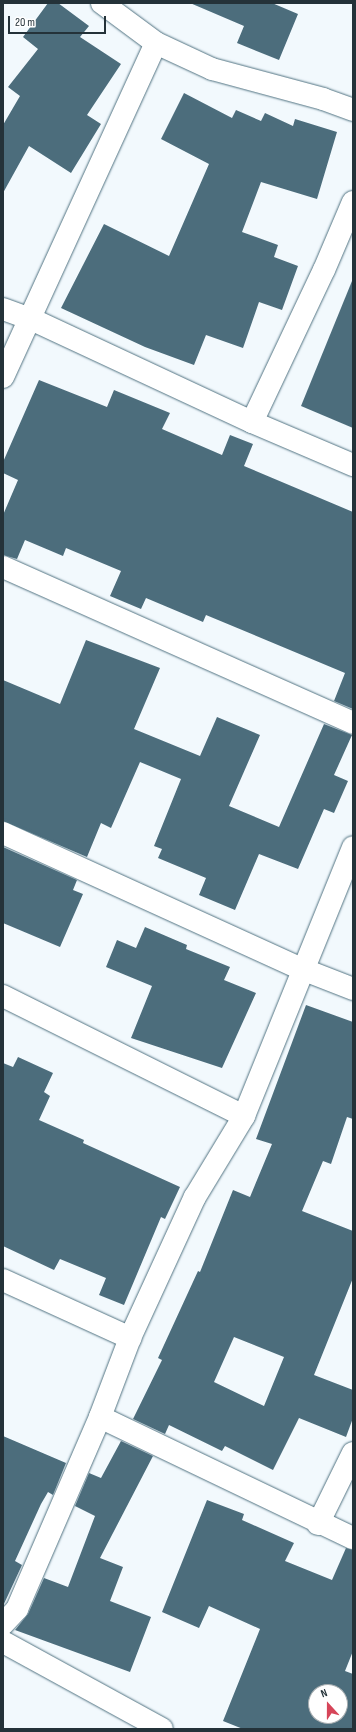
<!DOCTYPE html>
<style>
body{margin:0}
#map{position:relative;width:356px;height:1732px;overflow:hidden;background:#f2f9fd;font-family:"Sofia Sans Condensed",sans-serif}
div>[style]{position:absolute}
.building>*{inset:0;background:#4c6d7c}
.roads{filter:drop-shadow(0 0 1px #517382) drop-shadow(0 0 1px #517382)}
.minor>*{height:22px;margin:-11px;padding:0 11px;transform-origin:11px;border-radius:11px;background:#fff}
span{translate:-50% -50%;white-space:nowrap;text-align:center;line-height:1.15;-webkit-text-stroke:4px #fff;paint-order:stroke}
.frame{position:absolute;inset:0;border:4px solid #243239;pointer-events:none}
.north{position:absolute;left:308px;top:1684px;width:40px;height:40px;box-sizing:border-box;background:#fff;border:1px solid #a7adb0;border-radius:50%;rotate:339deg;font-size:11px;font-weight:700;line-height:16px;text-align:center;color:#243239}
.north::after{content:'';display:block;margin:auto;width:14px;height:18px;background:#d64559;clip-path:polygon(50% 0,100% 100%,50% 72%,0 100%)}
.scale{position:absolute;left:8px;top:16px;width:98px;height:18px;box-sizing:border-box;border:2px solid #243239;border-top:0;padding-left:5px;font-size:12px;line-height:14px;white-space:nowrap;color:#243239;-webkit-text-stroke:3px #fff;paint-order:stroke}
</style>
<div id="map">
<div class="building">
<div style="clip-path:polygon(48px 3px,58px 3px,89px 26px,80px 37px,121px 64px,87px 115px,101px 124px,71px 173px,29px 146px,3px 193px,3px 125px,20px 96px,8px 87px,38px 49px,23px 37px)"></div>
<div style="clip-path:polygon(190px 3px,272px 3px,298px 14px,279px 60px,237px 43px,244px 26px)"></div>
<div style="clip-path:polygon(184px 93px,232px 118px,236px 110px,261px 121px,265px 113px,293px 126px,295px 119px,337px 132px,317px 199px,261px 182px,242px 232px,278px 245px,274px 257px,298px 266px,282px 310px,259px 302px,243px 348px,206px 335px,194px 365px,145px 347px,61px 308px,104px 224px,169px 256px,209px 164px,161px 139px)"></div>
<div style="clip-path:polygon(352px 281px,353px 281px,353px 428px,301px 406px)"></div>
<div style="clip-path:polygon(39px 380px,107px 407px,114px 390px,170px 413px,162px 429px,222px 455px,230px 435px,253px 444px,244px 466px,353px 512px,353px 709px,334px 701px,345px 673px,206px 615px,203px 622px,146px 598px,141px 609px,110px 596px,121px 571px,66px 548px,63px 556px,25px 540px,17px 559px,3px 555px,3px 515px,18px 480px,3px 473px,3px 462px)"></div>
<div style="clip-path:polygon(86px 640px,160px 668px,134px 729px,200px 756px,217px 717px,260px 735px,229px 806px,279px 827px,324px 724px,352px 735px,334px 775px,348px 781px,334px 813px,324px 809px,298px 869px,259px 854px,235px 910px,199px 895px,206px 878px,158px 858px,162px 849px,154px 846px,181px 779px,140px 762px,111px 828px,101px 823px,87px 857px,3px 821px,3px 680px,60px 704px)"></div>
<div style="clip-path:polygon(3px 847px,77px 880px,73px 890px,83px 894px,60px 947px,3px 923px)"></div>
<div style="clip-path:polygon(145px 927px,187px 945px,186px 949px,230px 967px,224px 980px,256px 993px,222px 1068px,131px 1038px,152px 986px,106px 967px,117px 940px,136px 948px)"></div>
<div style="clip-path:polygon(evenodd,306px 1005px,353px 1022px,353px 1119px,347px 1117px,331px 1164px,323px 1161px,302px 1211px,353px 1231px,353px 1278px,314px 1375px,353px 1390px,353px 1418px,346px 1437px,299px 1418px,273px 1470px,225px 1446px,222px 1451px,169px 1425px,165px 1434px,133px 1419px,162px 1360px,158px 1358px,198px 1271px,200px 1272px,233px 1190px,250px 1197px,272px 1144px,256px 1139px,306px 1005px,234px 1337px,284px 1357px,264px 1406px,214px 1382px,234px 1337px)"></div>
<div style="clip-path:polygon(18px 1057px,53px 1073px,44px 1092px,50px 1096px,39px 1120px,84px 1140px,83px 1143px,180px 1187px,165px 1219px,161px 1217px,124px 1305px,99px 1295px,106px 1278px,60px 1259px,54px 1270px,3px 1246px,3px 1063px,13px 1067px)"></div>
<div style="clip-path:polygon(3px 1436px,66px 1463px,53px 1495px,48px 1492px,41px 1504px,15px 1561px,22px 1565px,3px 1606px)"></div>
<div style="clip-path:polygon(121px 1441px,153px 1456px,100px 1558px,123px 1567px,110px 1601px,151px 1617px,130px 1672px,15px 1630px,28px 1614px,44px 1578px,68px 1587px,95px 1516px,75px 1506px,89px 1473px,101px 1478px)"></div>
<div style="clip-path:polygon(evenodd,207px 1500px,244px 1514px,242px 1520px,294px 1543px,285px 1561px,332px 1580px,346px 1548px,353px 1550px,353px 1651px,345px 1671px,353px 1674px,353px 1729px,243px 1729px,223px 1721px,260px 1629px,209px 1606px,199px 1628px,162px 1612px,207px 1500px,316px 1692px,340px 1692px,340px 1716px,316px 1716px,316px 1692px)"></div>
</div>
<div class="roads">
<div class="minor">
<div style="left:102px;top:3px;width:67px;rotate:36.5deg"></div>
<div style="left:156px;top:43px;width:62px;rotate:24.9deg"></div>
<div style="left:212px;top:69px;width:115px;rotate:15.1deg"></div>
<div style="left:323px;top:99px;width:32px;rotate:20deg"></div>
<div style="left:3px;top:309px;width:30px;rotate:20deg"></div>
<div style="left:31px;top:319px;width:244px;rotate:25deg"></div>
<div style="left:252px;top:422px;width:110px;rotate:23.1deg"></div>
<div style="left:3px;top:377px;width:367px;rotate:-65.4deg"></div>
<div style="left:252px;top:422px;width:168px;rotate:-64.7deg"></div>
<div style="left:324px;top:270px;width:74px;rotate:-66.9deg"></div>
<div style="left:3px;top:567px;width:383px;rotate:24deg"></div>
<div style="left:3px;top:833px;width:328px;rotate:24.5deg"></div>
<div style="left:302px;top:969px;width:55px;rotate:21.4deg"></div>
<div style="left:3px;top:996px;width:269px;rotate:26.5deg"></div>
<div style="left:3px;top:1280px;width:140px;rotate:24.5deg"></div>
<div style="left:100px;top:1417px;width:280px;rotate:25.6deg"></div>
<div style="left:318px;top:1524px;width:79px;rotate:-63.8deg"></div>
<div style="left:3px;top:1624px;width:21px;rotate:-47deg"></div>
<div style="left:17px;top:1609px;width:209px;rotate:-66.6deg"></div>
<div style="left:100px;top:1417px;width:85px;rotate:-69.2deg"></div>
<div style="left:130px;top:1338px;width:155px;rotate:-65.3deg"></div>
<div style="left:195px;top:1197px;width:95px;rotate:-58.8deg"></div>
<div style="left:244px;top:1116px;width:290px;rotate:-67.9deg"></div>
<div style="left:3px;top:1642px;width:181px;rotate:28.7deg"></div>
</div>
</div>
<div class="frame"></div>
<div class="north">N</div>
<div class="scale">20 m</div>
</div>
